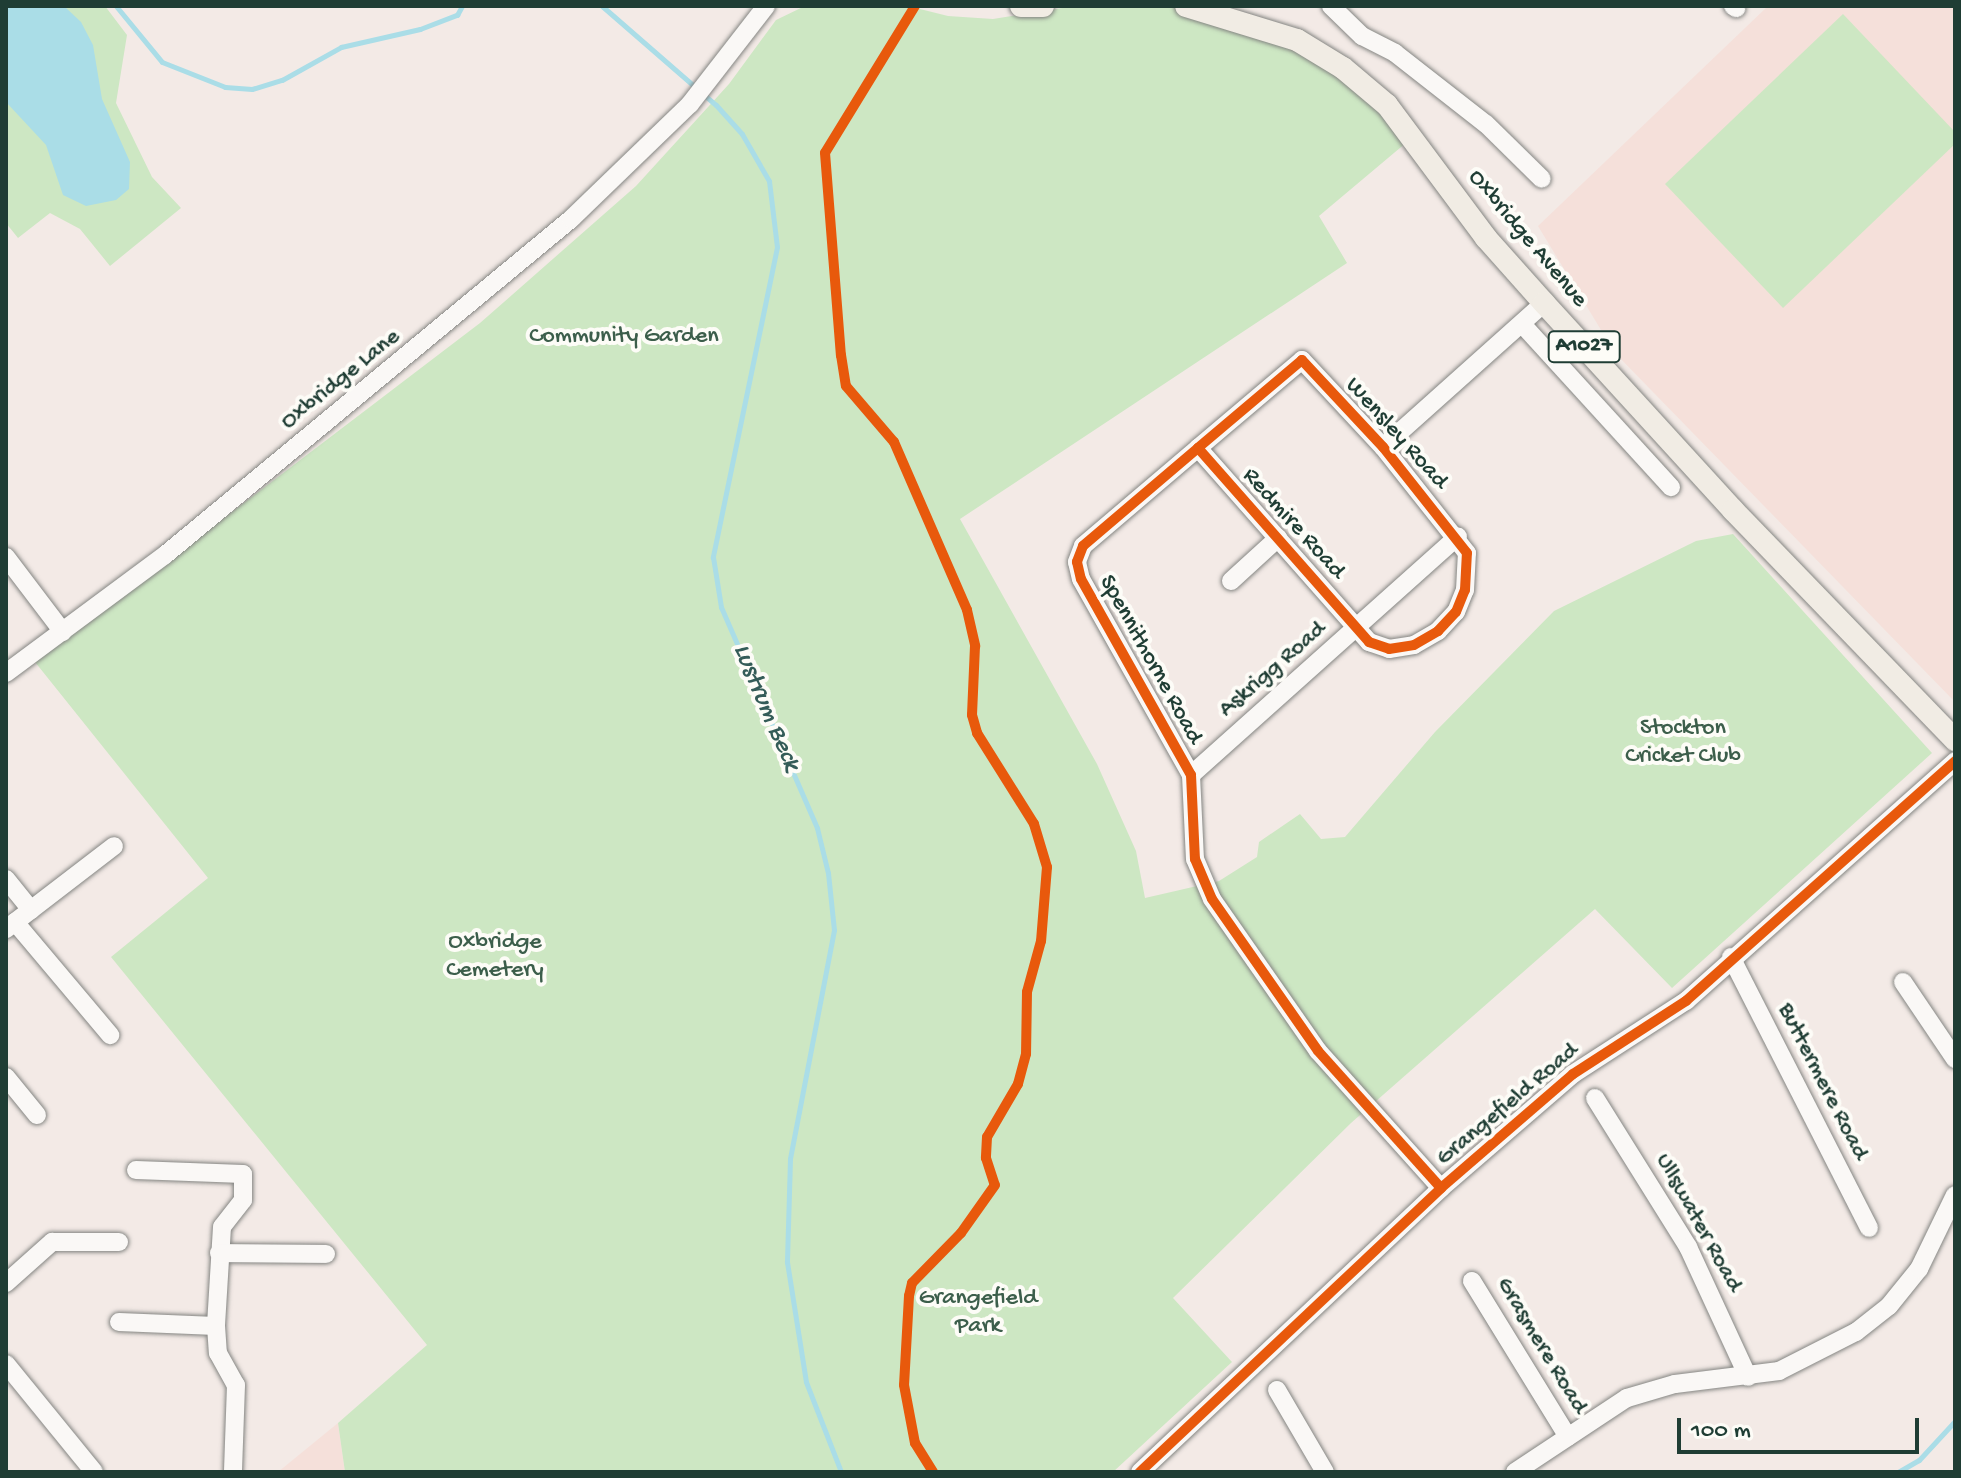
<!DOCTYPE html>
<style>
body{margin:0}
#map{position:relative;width:1961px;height:1478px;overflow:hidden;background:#f3eae6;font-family:"Gochi Hand",sans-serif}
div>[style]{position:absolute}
.built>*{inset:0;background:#f5e0da}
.green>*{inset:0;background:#cde7c3}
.water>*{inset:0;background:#aadde7}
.stream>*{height:5px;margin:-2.5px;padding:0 2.5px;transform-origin:2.5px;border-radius:2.5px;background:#aadde7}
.roads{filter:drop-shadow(0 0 2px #848582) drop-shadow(0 0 2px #848582)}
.minor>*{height:18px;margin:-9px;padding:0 9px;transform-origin:9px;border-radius:9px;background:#faf8f6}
.major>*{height:22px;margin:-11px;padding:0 11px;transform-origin:11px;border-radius:11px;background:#f1ece4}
.cycleway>*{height:10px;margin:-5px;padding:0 5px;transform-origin:5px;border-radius:5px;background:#e8590c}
span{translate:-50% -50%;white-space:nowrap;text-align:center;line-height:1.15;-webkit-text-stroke:8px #fdfcf7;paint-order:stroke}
.shield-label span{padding:2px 6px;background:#fdfcf7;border:2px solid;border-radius:6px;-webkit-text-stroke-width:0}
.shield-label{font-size:22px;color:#1f3d34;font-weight:700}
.street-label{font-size:24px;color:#1f3d34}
.park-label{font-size:24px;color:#3c5e4b}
.water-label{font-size:26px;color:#345c58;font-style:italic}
.frame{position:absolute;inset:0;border:8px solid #1f3d34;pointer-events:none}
.scale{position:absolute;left:1677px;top:1418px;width:242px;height:36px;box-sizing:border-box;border:4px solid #1f3d34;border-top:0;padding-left:10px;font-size:24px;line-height:28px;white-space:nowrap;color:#1f3d34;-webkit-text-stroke:6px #fdfcf7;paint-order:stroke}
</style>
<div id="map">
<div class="built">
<div style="clip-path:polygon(1768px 6px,1955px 6px,1955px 702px,1615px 353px,1538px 226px)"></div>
<div style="clip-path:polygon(338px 1423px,345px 1472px,278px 1472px)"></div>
</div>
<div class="green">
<div style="clip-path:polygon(6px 6px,105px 6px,127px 35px,116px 103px,152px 177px,181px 208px,110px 266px,80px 229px,50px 213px,18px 238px,6px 223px)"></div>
<div style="clip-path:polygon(805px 6px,908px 6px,948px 16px,993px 19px,1075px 6px,1186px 6px,1297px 40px,1413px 137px,1319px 216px,1347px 263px,960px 519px,1097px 764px,1136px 851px,1145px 898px,1219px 881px,1257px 857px,1259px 842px,1300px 814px,1321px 839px,1345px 837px,1435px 732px,1554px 611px,1696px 541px,1733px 534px,1932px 753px,1672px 988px,1595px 909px,1351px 1123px,1173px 1298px,1232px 1362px,1113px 1472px,345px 1472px,338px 1423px,427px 1345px,111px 957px,208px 878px,35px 662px,480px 323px,636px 186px,729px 84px,776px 20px)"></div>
<div style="clip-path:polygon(1843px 14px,1955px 132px,1955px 144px,1783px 308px,1665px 184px)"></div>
</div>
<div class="water">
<div style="clip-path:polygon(6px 6px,64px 6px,81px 22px,93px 45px,102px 99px,130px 162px,129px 189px,116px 200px,86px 206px,63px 195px,46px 145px,6px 102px)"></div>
</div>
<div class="stream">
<div style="left:116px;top:6px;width:72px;rotate:50.6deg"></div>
<div style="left:162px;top:62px;width:68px;rotate:21.6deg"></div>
<div style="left:225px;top:87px;width:27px;rotate:4deg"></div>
<div style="left:252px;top:89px;width:31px;rotate:-17deg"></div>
<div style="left:282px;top:80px;width:68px;rotate:-29.2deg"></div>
<div style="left:341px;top:47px;width:81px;rotate:-12.8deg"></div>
<div style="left:420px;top:29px;width:40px;rotate:-21deg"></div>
<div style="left:457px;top:15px;width:10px;rotate:-61deg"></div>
<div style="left:602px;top:6px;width:151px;rotate:41deg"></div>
<div style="left:716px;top:105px;width:39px;rotate:48deg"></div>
<div style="left:742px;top:134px;width:54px;rotate:60.1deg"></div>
<div style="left:769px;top:181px;width:66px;rotate:83.1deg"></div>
<div style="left:777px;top:247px;width:317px;rotate:101.7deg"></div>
<div style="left:713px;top:557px;width:51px;rotate:80.9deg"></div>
<div style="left:721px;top:607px;width:241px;rotate:66.5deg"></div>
<div style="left:817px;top:828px;width:46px;rotate:76.3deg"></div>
<div style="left:828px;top:873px;width:57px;rotate:84deg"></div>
<div style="left:834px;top:930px;width:233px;rotate:100.9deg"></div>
<div style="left:790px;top:1159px;width:103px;rotate:91.7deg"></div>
<div style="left:787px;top:1262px;width:121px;rotate:81deg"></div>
<div style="left:806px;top:1382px;width:97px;rotate:68.7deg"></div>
<div style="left:1898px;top:1472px;width:24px;rotate:-30deg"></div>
<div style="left:1919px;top:1460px;width:53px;rotate:-47.3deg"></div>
</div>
<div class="roads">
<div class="minor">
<div style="left:1331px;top:6px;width:43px;rotate:44.1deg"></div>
<div style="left:1362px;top:36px;width:37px;rotate:27deg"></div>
<div style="left:1395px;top:53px;width:115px;rotate:38deg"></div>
<div style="left:1486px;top:124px;width:78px;rotate:44.5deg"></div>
<div style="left:1733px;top:6px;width:4px;rotate:34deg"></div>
<div style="left:1522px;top:324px;width:221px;rotate:47.6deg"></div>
<div style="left:1383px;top:447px;width:216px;rotate:-41.8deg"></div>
<div style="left:1198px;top:448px;width:259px;rotate:48.6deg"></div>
<div style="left:1369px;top:642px;width:21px;rotate:19deg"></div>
<div style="left:1389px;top:649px;width:25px;rotate:-9deg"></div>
<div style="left:1414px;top:645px;width:28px;rotate:-30deg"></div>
<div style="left:1438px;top:631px;width:26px;rotate:-47deg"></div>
<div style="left:1456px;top:612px;width:24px;rotate:-68deg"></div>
<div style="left:1465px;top:590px;width:37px;rotate:-87deg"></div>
<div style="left:1467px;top:553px;width:135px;rotate:-128.4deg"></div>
<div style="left:1383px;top:447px;width:119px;rotate:-133deg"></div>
<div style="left:1302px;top:360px;width:136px;rotate:139.8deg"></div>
<div style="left:1198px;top:448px;width:151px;rotate:139.6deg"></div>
<div style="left:1083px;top:546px;width:17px;rotate:111deg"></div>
<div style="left:1077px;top:562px;width:17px;rotate:77deg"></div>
<div style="left:1081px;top:579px;width:225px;rotate:60.7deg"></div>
<div style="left:1191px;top:775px;width:84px;rotate:87.3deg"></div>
<div style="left:1195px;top:859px;width:43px;rotate:67deg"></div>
<div style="left:1212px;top:899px;width:185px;rotate:55.1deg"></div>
<div style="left:1318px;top:1051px;width:184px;rotate:48.1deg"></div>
<div style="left:6px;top:557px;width:94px;rotate:52.8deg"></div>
<div style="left:1231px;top:581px;width:64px;rotate:-42.5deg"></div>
<div style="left:6px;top:673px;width:198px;rotate:-36.6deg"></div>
<div style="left:165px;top:555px;width:527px;rotate:-39.61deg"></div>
<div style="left:571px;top:219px;width:165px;rotate:-44deg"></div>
<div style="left:690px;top:104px;width:124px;rotate:-52.2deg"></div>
<div style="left:1191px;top:775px;width:358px;rotate:-41.8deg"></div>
<div style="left:6px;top:879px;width:40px;rotate:51deg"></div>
<div style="left:15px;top:922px;width:148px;rotate:49.9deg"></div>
<div style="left:6px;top:929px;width:136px;rotate:-37.5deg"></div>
<div style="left:1731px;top:957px;width:304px;rotate:63deg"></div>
<div style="left:1903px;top:982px;width:93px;rotate:56deg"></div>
<div style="left:6px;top:1077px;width:49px;rotate:50.8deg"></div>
<div style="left:1595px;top:1098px;width:176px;rotate:58deg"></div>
<div style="left:1688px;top:1247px;width:143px;rotate:65.2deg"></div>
<div style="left:136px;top:1170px;width:107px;rotate:2.1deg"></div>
<div style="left:243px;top:1174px;width:26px;rotate:90deg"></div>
<div style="left:243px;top:1200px;width:34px;rotate:128deg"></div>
<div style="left:222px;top:1227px;width:99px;rotate:93.5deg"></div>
<div style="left:216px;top:1326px;width:27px;rotate:86deg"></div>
<div style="left:218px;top:1353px;width:37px;rotate:61deg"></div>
<div style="left:236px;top:1385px;width:87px;rotate:92deg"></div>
<div style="left:219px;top:1253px;width:107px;rotate:0.5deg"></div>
<div style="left:1472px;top:1281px;width:183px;rotate:58.4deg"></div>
<div style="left:6px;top:1283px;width:62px;rotate:-41.7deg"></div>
<div style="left:52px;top:1242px;width:67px"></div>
<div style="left:119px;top:1322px;width:97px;rotate:2.4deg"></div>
<div style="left:6px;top:1364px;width:139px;rotate:50.8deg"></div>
<div style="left:1277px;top:1390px;width:95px;rotate:59.7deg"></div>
<div style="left:1140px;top:1472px;width:414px;rotate:-43.3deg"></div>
<div style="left:1441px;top:1188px;width:174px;rotate:-40.8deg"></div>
<div style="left:1573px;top:1074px;width:135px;rotate:-32.9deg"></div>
<div style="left:1686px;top:1001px;width:361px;rotate:-41.7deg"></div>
<div style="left:1515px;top:1472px;width:134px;rotate:-33.5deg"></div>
<div style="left:1627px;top:1398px;width:50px;rotate:-16.3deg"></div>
<div style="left:1675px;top:1384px;width:105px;rotate:-7.1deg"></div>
<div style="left:1779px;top:1371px;width:86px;rotate:-26.9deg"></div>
<div style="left:1856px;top:1332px;width:42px;rotate:-38.2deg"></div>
<div style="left:1889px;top:1306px;width:48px;rotate:-51deg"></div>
<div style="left:1919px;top:1269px;width:82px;rotate:-64.1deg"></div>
</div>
<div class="major">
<div style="left:1021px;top:6px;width:22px"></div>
<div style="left:1186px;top:6px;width:116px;rotate:17deg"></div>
<div style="left:1297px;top:40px;width:54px;rotate:31.3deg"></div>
<div style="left:1343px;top:68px;width:57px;rotate:40.1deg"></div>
<div style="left:1387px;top:105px;width:166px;rotate:53.3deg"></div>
<div style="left:1486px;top:238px;width:87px;rotate:48.3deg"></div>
<div style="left:1544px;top:303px;width:280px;rotate:47.6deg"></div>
<div style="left:1733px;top:510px;width:320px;rotate:46deg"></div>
</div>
</div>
<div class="cycleway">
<div style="left:915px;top:6px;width:172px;rotate:121.5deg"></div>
<div style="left:825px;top:153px;width:203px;rotate:85.5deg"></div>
<div style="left:841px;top:355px;width:31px;rotate:81deg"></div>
<div style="left:846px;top:386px;width:74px;rotate:49.4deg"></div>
<div style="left:894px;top:442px;width:183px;rotate:66.5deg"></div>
<div style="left:967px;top:610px;width:37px;rotate:77deg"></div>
<div style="left:975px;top:646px;width:69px;rotate:92.5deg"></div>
<div style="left:972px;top:715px;width:19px;rotate:74deg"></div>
<div style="left:977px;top:733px;width:107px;rotate:57.9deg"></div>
<div style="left:1034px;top:824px;width:45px;rotate:73.2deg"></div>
<div style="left:1047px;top:867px;width:74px;rotate:94.6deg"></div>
<div style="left:1041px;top:941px;width:53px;rotate:105.4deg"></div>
<div style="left:1027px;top:992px;width:62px;rotate:90.9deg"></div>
<div style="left:1026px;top:1054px;width:31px;rotate:105deg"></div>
<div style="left:1018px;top:1084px;width:61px;rotate:120.3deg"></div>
<div style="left:987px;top:1137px;width:21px;rotate:93deg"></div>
<div style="left:986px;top:1158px;width:28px;rotate:72deg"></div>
<div style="left:995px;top:1185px;width:59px;rotate:125.3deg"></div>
<div style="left:961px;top:1233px;width:70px;rotate:134.4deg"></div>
<div style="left:912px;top:1283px;width:13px;rotate:103deg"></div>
<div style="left:909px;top:1296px;width:89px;rotate:93.2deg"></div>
<div style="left:904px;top:1385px;width:59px;rotate:79.3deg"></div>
<div style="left:915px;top:1443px;width:34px;rotate:58deg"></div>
<div style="left:1198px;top:448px;width:259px;rotate:48.6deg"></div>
<div style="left:1369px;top:642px;width:21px;rotate:19deg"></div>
<div style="left:1389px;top:649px;width:25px;rotate:-9deg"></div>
<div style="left:1414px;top:645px;width:28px;rotate:-30deg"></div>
<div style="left:1438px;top:631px;width:26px;rotate:-47deg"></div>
<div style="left:1456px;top:612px;width:24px;rotate:-68deg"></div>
<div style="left:1465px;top:590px;width:37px;rotate:-87deg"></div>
<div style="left:1467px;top:553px;width:135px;rotate:-128.4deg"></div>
<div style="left:1383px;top:447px;width:119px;rotate:-133deg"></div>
<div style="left:1302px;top:360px;width:136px;rotate:139.8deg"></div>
<div style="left:1198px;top:448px;width:151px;rotate:139.6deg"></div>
<div style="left:1083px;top:546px;width:17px;rotate:111deg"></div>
<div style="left:1077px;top:562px;width:17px;rotate:77deg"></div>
<div style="left:1081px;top:579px;width:225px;rotate:60.7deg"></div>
<div style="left:1191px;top:775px;width:84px;rotate:87.3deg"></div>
<div style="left:1195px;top:859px;width:43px;rotate:67deg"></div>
<div style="left:1212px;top:899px;width:185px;rotate:55.1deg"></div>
<div style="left:1318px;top:1051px;width:184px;rotate:48.1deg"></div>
<div style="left:1140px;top:1472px;width:414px;rotate:-43.3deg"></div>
<div style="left:1441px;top:1188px;width:174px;rotate:-40.8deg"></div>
<div style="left:1573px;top:1074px;width:135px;rotate:-32.9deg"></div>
<div style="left:1686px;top:1001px;width:361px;rotate:-41.7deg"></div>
</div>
<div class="shield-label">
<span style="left:1584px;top:347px">A1027</span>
</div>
<div class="street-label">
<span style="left:1527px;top:239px;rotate:50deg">Oxbridge Avenue</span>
<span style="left:341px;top:380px;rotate:-39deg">Oxbridge Lane</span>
<span style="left:1396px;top:434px;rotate:48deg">Wensley Road</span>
<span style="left:1293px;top:524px;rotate:48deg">Redmire Road</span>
<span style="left:1150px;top:660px;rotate:61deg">Spennithorne Road</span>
<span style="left:1273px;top:670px;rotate:-41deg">Askrigg Road</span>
<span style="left:1822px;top:1082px;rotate:63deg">Buttermere Road</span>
<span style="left:1508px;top:1105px;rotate:-40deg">Grangefield Road</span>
<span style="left:1698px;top:1223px;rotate:61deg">Ullswater Road</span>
<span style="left:1541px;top:1346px;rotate:59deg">Grasmere Road</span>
</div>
<div class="park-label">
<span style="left:624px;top:337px">Community Garden</span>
<span style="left:1683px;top:743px">Stockton<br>Cricket Club</span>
<span style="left:495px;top:957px">Oxbridge<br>Cemetery</span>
<span style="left:978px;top:1313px">Grangefield<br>Park</span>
</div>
<div class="water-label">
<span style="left:765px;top:708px;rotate:67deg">Lustrum Beck</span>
</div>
<div class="frame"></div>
<div class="scale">100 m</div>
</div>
